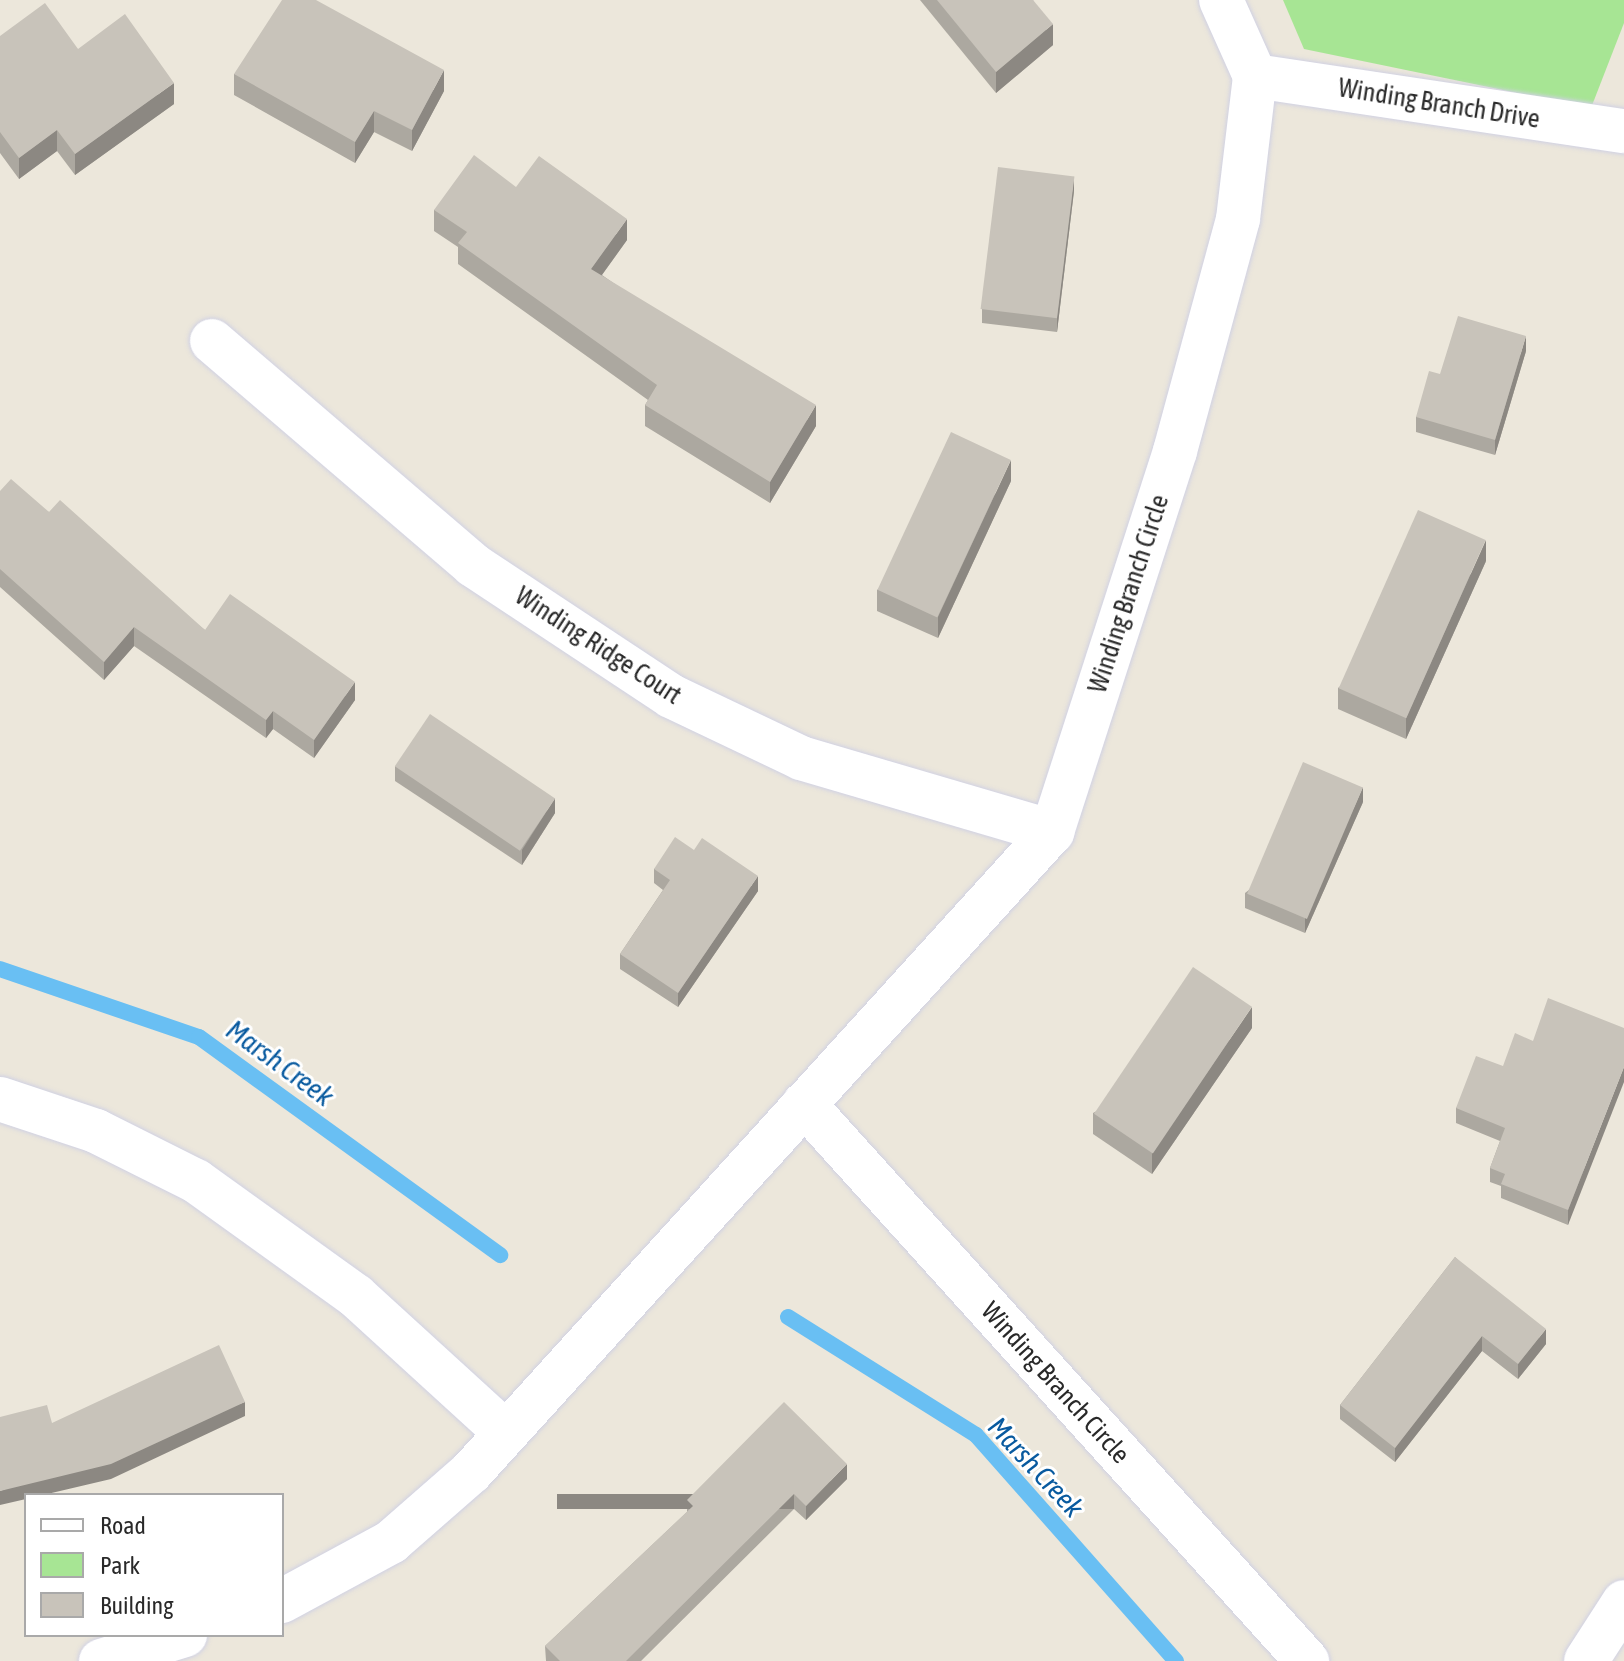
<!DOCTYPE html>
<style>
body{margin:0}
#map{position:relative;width:1624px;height:1661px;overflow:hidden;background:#ece7db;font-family:"Asap Condensed",sans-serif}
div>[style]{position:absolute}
.green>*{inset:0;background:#a7e594}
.stream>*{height:16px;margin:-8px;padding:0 8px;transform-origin:8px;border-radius:8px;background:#69bff3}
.roads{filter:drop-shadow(0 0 2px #d0d1e3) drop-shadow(0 0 2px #d0d1e3)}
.minor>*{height:44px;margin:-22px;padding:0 22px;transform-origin:22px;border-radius:22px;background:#fff}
.wall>*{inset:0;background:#aca8a0}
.shaded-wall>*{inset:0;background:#8c8882;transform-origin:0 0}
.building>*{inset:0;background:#c8c3ba;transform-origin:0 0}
span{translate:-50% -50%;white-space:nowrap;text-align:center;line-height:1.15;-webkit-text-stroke:6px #fff;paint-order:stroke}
.street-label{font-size:26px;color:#292929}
.water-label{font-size:28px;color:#085a9f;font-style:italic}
.legend{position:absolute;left:24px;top:1493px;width:260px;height:144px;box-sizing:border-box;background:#fff;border:2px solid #a9a9a9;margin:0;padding:10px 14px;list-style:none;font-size:24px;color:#292929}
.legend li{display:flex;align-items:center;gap:16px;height:40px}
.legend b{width:40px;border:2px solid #a9a9a9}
</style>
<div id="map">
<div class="green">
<div style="clip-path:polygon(1283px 0,1624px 0,1624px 23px,1591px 108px,1304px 49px)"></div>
</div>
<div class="stream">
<div style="left:0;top:969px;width:210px;rotate:18.9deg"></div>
<div style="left:199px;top:1037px;width:372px;rotate:35.9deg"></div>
<div style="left:788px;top:1317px;width:222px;rotate:32.1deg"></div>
<div style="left:976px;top:1435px;width:302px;rotate:48.5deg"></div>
</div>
<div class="roads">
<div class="minor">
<div style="left:1255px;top:76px;width:373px;rotate:8.5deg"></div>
<div style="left:212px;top:341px;width:344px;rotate:40.6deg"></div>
<div style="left:473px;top:565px;width:237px;rotate:33.5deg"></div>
<div style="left:671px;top:696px;width:144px;rotate:25.5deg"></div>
<div style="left:801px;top:758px;width:262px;rotate:16.4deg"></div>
<div style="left:0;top:1099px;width:101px;rotate:18.4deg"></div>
<div style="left:96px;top:1131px;width:112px;rotate:26.6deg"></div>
<div style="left:196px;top:1181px;width:197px;rotate:35.7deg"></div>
<div style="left:356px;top:1296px;width:203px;rotate:42.4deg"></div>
<div style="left:804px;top:1104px;width:751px;rotate:47.92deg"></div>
<div style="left:282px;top:1601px;width:124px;rotate:-28.4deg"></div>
<div style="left:391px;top:1542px;width:106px;rotate:-41.2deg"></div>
<div style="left:471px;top:1472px;width:864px;rotate:-47.77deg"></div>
<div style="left:1052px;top:832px;width:400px;rotate:-72.1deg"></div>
<div style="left:1175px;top:451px;width:240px;rotate:-74.8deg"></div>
<div style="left:1238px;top:219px;width:144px;rotate:-83.2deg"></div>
<div style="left:1255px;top:76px;width:83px;rotate:-114.1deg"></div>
<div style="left:101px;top:1661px;width:88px;rotate:-17.2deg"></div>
<div style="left:1586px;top:1661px;width:70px;rotate:-57.2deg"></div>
</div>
</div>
<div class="wall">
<div style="clip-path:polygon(920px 0,1033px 0,1053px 45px,996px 93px)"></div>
<div style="clip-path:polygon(0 36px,78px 49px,174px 104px,75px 175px,57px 151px,19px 179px,0 153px)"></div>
<div style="clip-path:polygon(234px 74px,444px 91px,412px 151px,374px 132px,355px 163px,234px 95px)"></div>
<div style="clip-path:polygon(516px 187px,627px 240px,602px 275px,816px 426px,770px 503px,645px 426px,645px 405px,648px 400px,458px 264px,458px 247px,434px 231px,434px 210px)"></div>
<div style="clip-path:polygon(1074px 191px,1057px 332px,982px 323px,982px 309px)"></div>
<div style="clip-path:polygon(1526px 351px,1495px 455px,1416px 432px,1416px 417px)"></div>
<div style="clip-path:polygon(1011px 481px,938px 638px,877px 611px,877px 590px)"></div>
<div style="clip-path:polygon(0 491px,49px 512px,205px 630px,355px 700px,314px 758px,273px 729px,266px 738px,134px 646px,104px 680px,0 587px)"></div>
<div style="clip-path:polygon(1486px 561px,1406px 739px,1338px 709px,1338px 688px)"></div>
<div style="clip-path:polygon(395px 766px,555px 813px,522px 865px,395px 781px)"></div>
<div style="clip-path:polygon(1363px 802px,1305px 933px,1245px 908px,1245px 893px)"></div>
<div style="clip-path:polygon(694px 850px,758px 891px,678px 1007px,620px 969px,620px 954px,663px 890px,654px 883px,654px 869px)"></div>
<div style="clip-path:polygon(1252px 1028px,1152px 1174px,1093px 1134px,1093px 1113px)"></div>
<div style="clip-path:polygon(1624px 1028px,1568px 1225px,1501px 1198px,1501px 1186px,1490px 1182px,1490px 1168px,1500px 1141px,1456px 1123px,1456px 1108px,1533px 1041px)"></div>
<div style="clip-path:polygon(1455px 1257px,1546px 1344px,1518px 1379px,1482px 1351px,1395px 1462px,1340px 1419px,1340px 1405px)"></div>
<div style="clip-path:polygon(847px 1479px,806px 1520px,794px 1509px,641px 1661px,546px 1661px,545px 1646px,687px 1512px,687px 1500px)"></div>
</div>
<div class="shaded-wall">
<div style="clip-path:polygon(1053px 24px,1053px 45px,996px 93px,996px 72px)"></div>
<div style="clip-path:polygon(444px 70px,444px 91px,412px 151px,412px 130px)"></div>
<div style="clip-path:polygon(174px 83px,174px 104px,75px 175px,75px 154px)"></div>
<div style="clip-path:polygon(374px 111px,374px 132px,355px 163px,355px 142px)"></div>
<div style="clip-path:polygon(57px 130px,57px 151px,19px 179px,19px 158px)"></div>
<div style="clip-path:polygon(1074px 176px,1074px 191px,1057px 332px,1057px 317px)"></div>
<div style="clip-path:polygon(627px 219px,627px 240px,591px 290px,591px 269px)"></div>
<div style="clip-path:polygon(1526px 336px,1526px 351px,1495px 455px,1495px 440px)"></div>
<div style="clip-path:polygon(816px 405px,816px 426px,770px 503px,770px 482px)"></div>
<div style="clip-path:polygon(1011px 460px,1011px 481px,938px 638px,938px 617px)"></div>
<div style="clip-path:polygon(1486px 540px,1486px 561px,1406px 739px,1406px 718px)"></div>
<div style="clip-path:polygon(134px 627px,134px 646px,104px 680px,104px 662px)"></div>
<div style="clip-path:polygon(355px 682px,355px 700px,314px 758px,314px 740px)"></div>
<div style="clip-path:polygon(273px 711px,273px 729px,266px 738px,266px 720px)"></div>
<div style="clip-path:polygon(1363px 787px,1363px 802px,1305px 933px,1305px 918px)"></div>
<div style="clip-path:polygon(555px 798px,555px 813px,522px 865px,522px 850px)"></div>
<div style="clip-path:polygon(758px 876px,758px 891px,678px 1007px,678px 993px)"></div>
<div style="clip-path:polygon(1252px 1007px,1252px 1028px,1152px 1174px,1152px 1153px)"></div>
<div style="clip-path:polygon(1624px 1067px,1624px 1082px,1568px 1225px,1568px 1210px)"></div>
<div style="clip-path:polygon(1546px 1329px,1546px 1344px,1518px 1379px,1518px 1364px)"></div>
<div style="clip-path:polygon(1482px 1336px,1482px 1351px,1395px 1462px,1395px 1448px)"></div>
<div style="clip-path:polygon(245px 1402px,245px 1416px,111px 1479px,43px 1495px,26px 1495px,26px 1499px,0 1505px,0 1491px)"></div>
<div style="clip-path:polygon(847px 1464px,847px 1479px,806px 1520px,806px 1506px)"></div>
<div style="left:794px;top:1494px;width:15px;height:237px;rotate:90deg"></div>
</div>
<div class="building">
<div style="clip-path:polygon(282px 0,316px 0,444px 70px,412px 130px,374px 111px,355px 142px,234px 74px)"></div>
<div style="clip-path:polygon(937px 0,1033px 0,1053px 24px,996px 72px)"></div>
<div style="clip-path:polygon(45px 3px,78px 49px,125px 14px,174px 83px,75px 154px,57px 130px,19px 158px,0 132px,0 36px)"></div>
<div style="clip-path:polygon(474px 155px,516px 187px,539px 156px,627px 219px,591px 269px,816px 405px,770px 482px,645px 405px,657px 385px,458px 243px,467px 232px,434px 210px)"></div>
<div style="left:998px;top:167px;width:77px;height:143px;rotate:7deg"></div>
<div style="clip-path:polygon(1458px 316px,1526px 336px,1495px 440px,1416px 417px,1429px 371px,1440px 374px)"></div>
<div style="left:951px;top:432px;width:66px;height:174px;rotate:25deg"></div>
<div style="clip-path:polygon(11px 479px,49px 512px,60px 500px,205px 630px,230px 594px,355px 682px,314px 740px,273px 711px,266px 720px,134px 627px,104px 662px,0 569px,0 491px)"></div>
<div style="left:1418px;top:510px;width:74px;height:195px;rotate:24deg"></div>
<div style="left:430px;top:714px;width:151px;height:63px;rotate:34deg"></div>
<div style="left:1303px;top:762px;width:65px;height:143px;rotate:23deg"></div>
<div style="clip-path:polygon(675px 837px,694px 850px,702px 838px,758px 876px,678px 993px,620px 954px,670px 880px,654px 869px)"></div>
<div style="left:1193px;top:967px;width:71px;height:177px;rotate:34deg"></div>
<div style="clip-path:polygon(1548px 998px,1624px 1028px,1624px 1067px,1568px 1210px,1501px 1184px,1505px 1174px,1490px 1168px,1505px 1128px,1456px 1108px,1476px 1056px,1503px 1066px,1515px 1033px,1533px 1041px)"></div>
<div style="clip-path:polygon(1455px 1257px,1546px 1329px,1518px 1364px,1482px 1336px,1395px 1448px,1340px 1405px)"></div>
<div style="clip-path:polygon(219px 1345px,245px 1402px,111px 1464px,0 1491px,0 1417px,47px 1405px,52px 1423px)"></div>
<div style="clip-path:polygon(784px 1402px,847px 1464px,806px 1506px,794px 1494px,626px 1661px,560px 1661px,545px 1646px,693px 1506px,687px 1500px)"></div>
</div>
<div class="street-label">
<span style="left:1439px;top:104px;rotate:9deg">Winding Branch Drive</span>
<span style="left:1129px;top:594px;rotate:-72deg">Winding Branch Circle</span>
<span style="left:598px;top:646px;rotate:33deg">Winding Ridge Court</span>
<span style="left:1055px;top:1383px;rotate:48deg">Winding Branch Circle</span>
</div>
<div class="water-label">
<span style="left:280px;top:1063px;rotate:36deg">Marsh Creek</span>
<span style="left:1036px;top:1467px;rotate:47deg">Marsh Creek</span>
</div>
<ul class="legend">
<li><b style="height:10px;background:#fff"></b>Road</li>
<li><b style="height:22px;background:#a7e594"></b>Park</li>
<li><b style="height:22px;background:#c8c3ba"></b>Building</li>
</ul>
</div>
